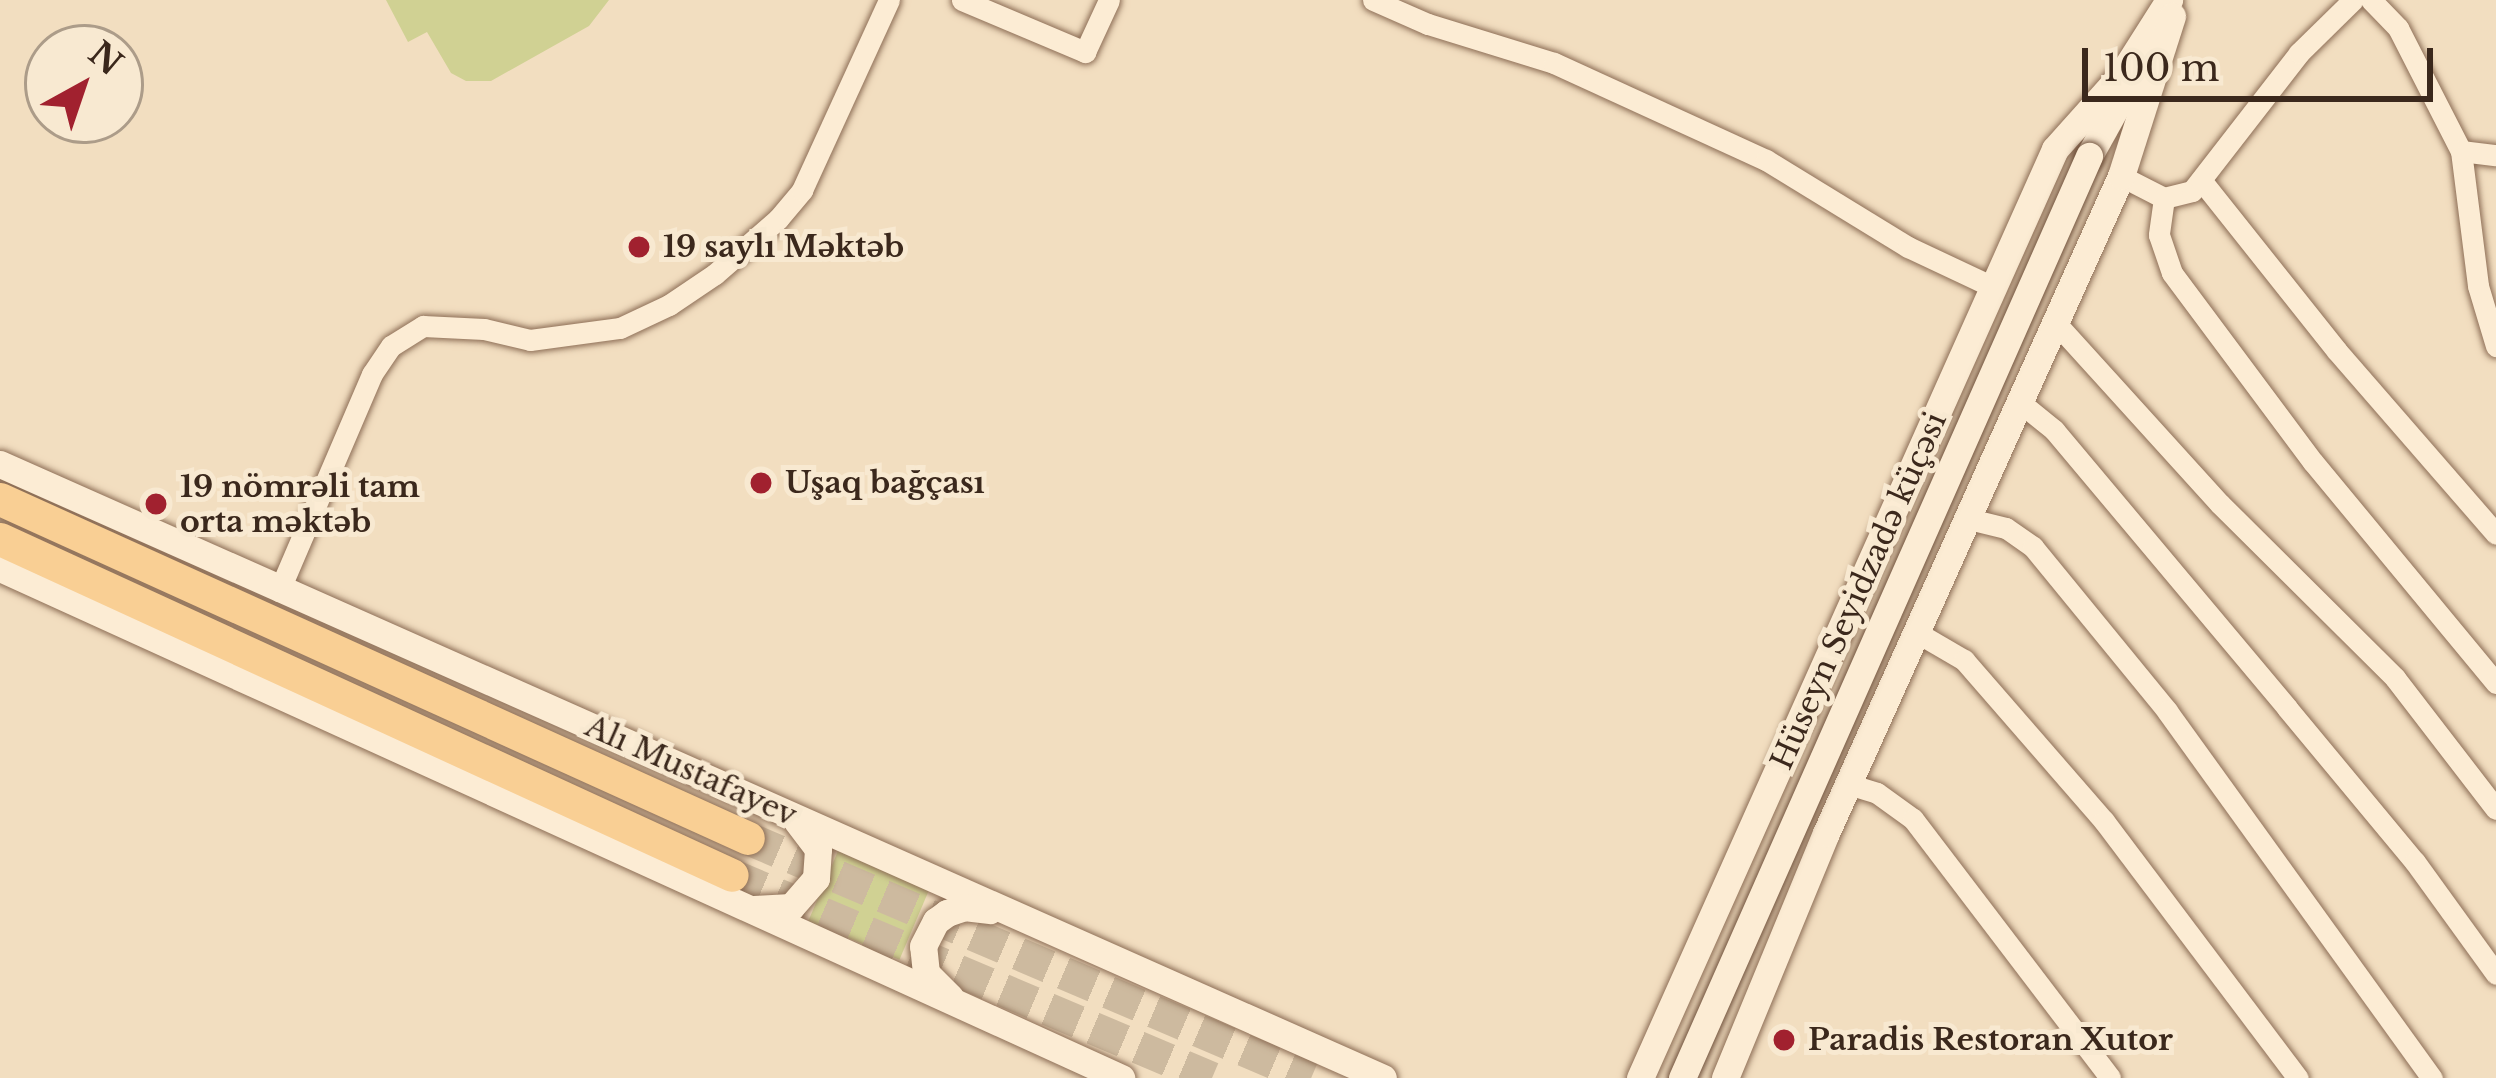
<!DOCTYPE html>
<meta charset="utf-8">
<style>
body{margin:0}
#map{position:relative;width:2496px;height:1078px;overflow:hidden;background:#f2dec0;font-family:"Libre Baskerville",serif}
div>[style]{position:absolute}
.green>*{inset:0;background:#d0d193;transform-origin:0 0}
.primary-tunnel>*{height:33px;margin-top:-16.5px;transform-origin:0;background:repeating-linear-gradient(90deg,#cdba9f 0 33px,transparent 0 49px)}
.roads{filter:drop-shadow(0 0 3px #8d6e56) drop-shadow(0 0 3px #8d6e56)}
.street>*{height:21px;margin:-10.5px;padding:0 10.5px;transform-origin:10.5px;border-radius:10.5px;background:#fcecd4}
.secondary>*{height:27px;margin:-13.5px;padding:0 13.5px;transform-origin:13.5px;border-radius:13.5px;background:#fcecd4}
.primary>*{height:33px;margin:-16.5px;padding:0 16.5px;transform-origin:16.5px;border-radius:16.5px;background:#f9cf94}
.bridges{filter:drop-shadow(0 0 3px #6e4f3a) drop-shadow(0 0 3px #6e4f3a)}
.secondary-bridge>*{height:27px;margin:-13.5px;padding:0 13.5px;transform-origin:13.5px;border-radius:13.5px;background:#fcecd4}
.dots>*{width:33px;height:33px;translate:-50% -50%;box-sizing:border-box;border:6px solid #f8e9d1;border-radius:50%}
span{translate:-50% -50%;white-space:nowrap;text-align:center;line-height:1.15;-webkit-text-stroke:10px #f8e9d1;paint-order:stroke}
.poi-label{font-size:30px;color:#3b281c;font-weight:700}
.left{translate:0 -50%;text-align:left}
.street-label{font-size:30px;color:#3b281c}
.north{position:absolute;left:24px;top:24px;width:120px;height:120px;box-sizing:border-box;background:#f8e9d1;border:3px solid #ac9c89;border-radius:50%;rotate:40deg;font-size:33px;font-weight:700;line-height:48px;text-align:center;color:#3b281c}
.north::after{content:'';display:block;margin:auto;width:42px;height:54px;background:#a1212f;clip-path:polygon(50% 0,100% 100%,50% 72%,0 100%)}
.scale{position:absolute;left:2082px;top:48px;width:351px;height:54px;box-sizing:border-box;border:6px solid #3b281c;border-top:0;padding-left:15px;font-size:36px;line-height:42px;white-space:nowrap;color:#3b281c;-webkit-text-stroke:9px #f8e9d1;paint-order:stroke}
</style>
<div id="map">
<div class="green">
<div style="clip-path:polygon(386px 0,609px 0,589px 26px,491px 81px,466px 81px,451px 73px,427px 32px,408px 42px)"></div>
<div style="left:838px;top:851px;width:99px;height:76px;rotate:23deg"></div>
</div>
<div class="primary-tunnel">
<div style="left:748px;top:838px;width:612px;rotate:23.09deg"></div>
<div style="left:732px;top:875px;width:521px;rotate:22.92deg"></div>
</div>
<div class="roads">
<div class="street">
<div style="left:962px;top:0;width:134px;rotate:22.9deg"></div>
<div style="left:1085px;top:52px;width:57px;rotate:-65.2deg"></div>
<div style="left:1373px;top:0;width:60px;rotate:23.6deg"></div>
<div style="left:1428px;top:24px;width:132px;rotate:17.2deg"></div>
<div style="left:1554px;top:63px;width:233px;rotate:24.6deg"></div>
<div style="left:1766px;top:160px;width:167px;rotate:31.5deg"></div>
<div style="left:1908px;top:247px;width:94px;rotate:25.2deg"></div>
<div style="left:2371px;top:0;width:39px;rotate:46deg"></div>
<div style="left:2398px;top:28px;width:138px;rotate:62.9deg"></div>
<div style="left:2461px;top:151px;width:136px;rotate:82.8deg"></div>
<div style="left:2478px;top:286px;width:63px;rotate:73.3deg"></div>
<div style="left:2461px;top:151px;width:35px;rotate:7deg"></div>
<div style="left:2121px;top:176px;width:48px;rotate:27.1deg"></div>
<div style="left:2164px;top:198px;width:29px;rotate:-14deg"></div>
<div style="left:2192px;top:191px;width:175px;rotate:-52.2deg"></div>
<div style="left:2299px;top:53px;width:76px;rotate:-44.5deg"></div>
<div style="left:2201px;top:180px;width:218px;rotate:51.5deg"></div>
<div style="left:2337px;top:351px;width:242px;rotate:49deg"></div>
<div style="left:2164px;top:198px;width:37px;rotate:98deg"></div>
<div style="left:2159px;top:235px;width:40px;rotate:71.1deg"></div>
<div style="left:2172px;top:273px;width:236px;rotate:53.3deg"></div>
<div style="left:2313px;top:462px;width:287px;rotate:50.4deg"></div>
<div style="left:2054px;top:321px;width:247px;rotate:47.8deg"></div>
<div style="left:2220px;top:504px;width:247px;rotate:44.8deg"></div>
<div style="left:2395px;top:678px;width:165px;rotate:52.4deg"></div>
<div style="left:2017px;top:400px;width:48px;rotate:39deg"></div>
<div style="left:2054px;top:430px;width:363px;rotate:50deg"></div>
<div style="left:2287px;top:708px;width:200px;rotate:50.3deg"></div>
<div style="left:2415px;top:862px;width:138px;rotate:54.1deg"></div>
<div style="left:1965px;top:518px;width:42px;rotate:13.7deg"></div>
<div style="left:2006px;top:528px;width:33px;rotate:35deg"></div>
<div style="left:2033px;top:547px;width:212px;rotate:50.7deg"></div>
<div style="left:2167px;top:711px;width:453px;rotate:54.2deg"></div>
<div style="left:279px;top:591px;width:236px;rotate:-66.8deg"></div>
<div style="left:372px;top:374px;width:34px;rotate:-56deg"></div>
<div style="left:391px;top:346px;width:38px;rotate:-32deg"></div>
<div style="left:423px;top:326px;width:61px;rotate:2.8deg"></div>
<div style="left:484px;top:329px;width:47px;rotate:13.4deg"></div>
<div style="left:530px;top:340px;width:91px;rotate:-7.6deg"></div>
<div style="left:620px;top:328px;width:54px;rotate:-25.1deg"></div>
<div style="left:669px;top:305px;width:55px;rotate:-34deg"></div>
<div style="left:715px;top:274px;width:84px;rotate:-41.1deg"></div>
<div style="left:778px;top:219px;width:38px;rotate:-50deg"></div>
<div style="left:802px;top:190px;width:209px;rotate:-65.4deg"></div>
<div style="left:1916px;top:632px;width:56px;rotate:30.3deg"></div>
<div style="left:1964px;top:660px;width:213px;rotate:49deg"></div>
<div style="left:2104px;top:821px;width:322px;rotate:53deg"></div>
<div style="left:1848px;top:784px;width:30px;rotate:17deg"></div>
<div style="left:1877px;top:793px;width:44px;rotate:35.8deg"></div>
<div style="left:1913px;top:819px;width:325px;rotate:52.7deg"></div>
</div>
<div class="secondary">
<div style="left:2089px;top:156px;width:80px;rotate:-60.9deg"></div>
<div style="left:0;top:464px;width:1513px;rotate:23.94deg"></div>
<div style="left:0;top:568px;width:1232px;rotate:24.46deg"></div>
<div style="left:754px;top:909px;width:37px;rotate:-3deg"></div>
<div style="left:791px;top:907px;width:38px;rotate:-49deg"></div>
<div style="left:816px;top:878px;width:29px;rotate:-86deg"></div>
<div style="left:818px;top:849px;width:35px;rotate:-127deg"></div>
<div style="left:950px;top:997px;width:34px;rotate:-135deg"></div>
<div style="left:926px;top:973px;width:27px;rotate:-96deg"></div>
<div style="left:923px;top:946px;width:28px;rotate:-63deg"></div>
<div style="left:936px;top:921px;width:14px;rotate:-36deg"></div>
<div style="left:947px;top:913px;width:18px;rotate:-19deg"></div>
<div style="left:964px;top:907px;width:26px;rotate:7deg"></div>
<div style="left:1640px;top:1078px;width:1017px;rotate:-65.93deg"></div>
<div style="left:2055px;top:149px;width:101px;rotate:-48.2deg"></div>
<div style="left:2122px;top:74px;width:88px;rotate:-57.6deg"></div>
<div style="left:1725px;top:1078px;width:265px;rotate:-67.6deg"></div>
<div style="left:1826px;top:833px;width:720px;rotate:-65.82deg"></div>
<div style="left:2121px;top:176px;width:168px;rotate:-72.3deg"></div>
</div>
<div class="primary">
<div style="left:0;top:499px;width:821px;rotate:24.38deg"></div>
<div style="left:0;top:539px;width:805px;rotate:24.66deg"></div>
</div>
</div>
<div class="bridges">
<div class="secondary-bridge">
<div style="left:1682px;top:1078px;width:1008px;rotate:-66.18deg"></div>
</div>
</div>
<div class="dots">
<div style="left:639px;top:247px;background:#a1212f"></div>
<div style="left:761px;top:483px;background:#a1212f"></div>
<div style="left:156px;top:504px;background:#a1212f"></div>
<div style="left:1784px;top:1040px;background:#a1212f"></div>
</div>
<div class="poi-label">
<span class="left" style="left:663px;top:247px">19 saylı Məktəb</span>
<span class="left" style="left:785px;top:483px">Uşaq bağçası</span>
<span class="left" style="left:180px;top:504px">19 nömrəli tam<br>orta məktəb</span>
<span class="left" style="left:1808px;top:1040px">Paradis Restoran Xutor</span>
</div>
<div class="street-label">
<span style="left:1859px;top:591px;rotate:-66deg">Hüseyn Seyidzadə küçəsi</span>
<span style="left:691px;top:771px;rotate:24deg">Alı Mustafayev</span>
</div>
<div class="north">N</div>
<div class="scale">100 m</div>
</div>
